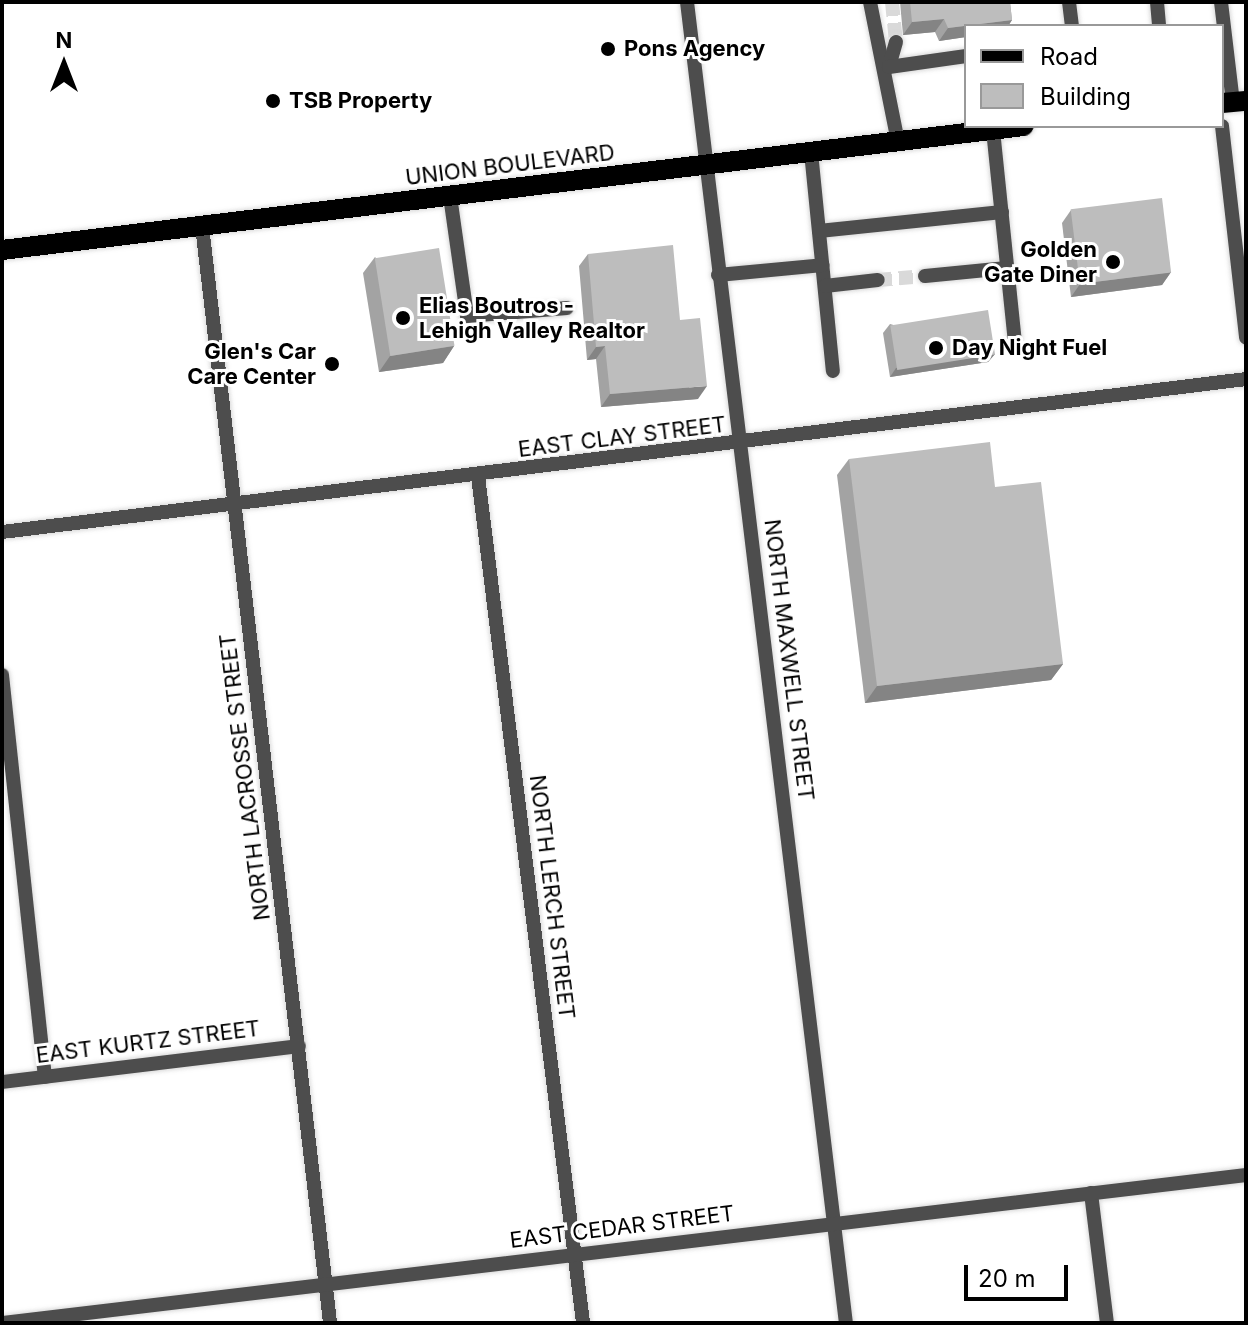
<!DOCTYPE html>
<style>
body{margin:0}
#map{position:relative;width:1248px;height:1325px;overflow:hidden;background:#fff;font-family:Inter,sans-serif}
div>[style]{position:absolute}
.minor-tunnel>*{height:14px;margin-top:-7px;transform-origin:0;background:repeating-linear-gradient(90deg,#d9d9d9 0 14px,transparent 0 21px)}
.roads{filter:drop-shadow(0 0 2px #dbdbdb) drop-shadow(0 0 2px #dbdbdb)}
.minor>*{height:14px;margin:-7px;padding:0 7px;transform-origin:7px;border-radius:7px;background:#4d4d4d}
.major>*{height:20px;margin:-10px;padding:0 10px;transform-origin:10px;border-radius:10px;background:#000}
.wall>*{inset:0;background:#a3a3a3}
.shaded-wall>*{inset:0;background:#848484}
.building>*{inset:0;background:#bdbdbd;transform-origin:0 0}
.dots>*{width:22px;height:22px;translate:-50% -50%;box-sizing:border-box;border:4px solid #fff;border-radius:50%}
span{translate:-50% -50%;white-space:nowrap;text-align:center;line-height:1.15;-webkit-text-stroke:6px #fff;paint-order:stroke}
.poi-label{font-size:22px;color:#000;font-weight:700}
.left{translate:0 -50%;text-align:left}
.right{translate:-100% -50%;text-align:right}
.street-label{font-size:22px;color:#000}
.frame{position:absolute;inset:0;border:4px solid #000;pointer-events:none}
.legend{position:absolute;left:964px;top:24px;width:260px;height:104px;box-sizing:border-box;background:#fff;border:2px solid #999;margin:0;padding:10px 14px;list-style:none;font-size:24px;color:#000}
.legend li{display:flex;align-items:center;gap:16px;height:40px}
.legend b{width:40px;border:2px solid #999}
.north{position:absolute;left:24px;top:24px;width:80px;height:80px;-webkit-text-stroke:6px #fff;paint-order:stroke;rotate:0deg;font-size:22px;font-weight:700;line-height:32px;text-align:center;color:#000}
.north::after{content:'';display:block;margin:auto;width:28px;height:36px;background:#000;clip-path:polygon(50% 0,100% 100%,50% 72%,0 100%)}
.scale{position:absolute;left:964px;top:1265px;width:104px;height:36px;box-sizing:border-box;border:4px solid #000;border-top:0;padding-left:10px;font-size:24px;line-height:28px;white-space:nowrap;color:#000;-webkit-text-stroke:6px #fff;paint-order:stroke}
</style>
<div id="map">
<div class="minor-tunnel">
<div style="left:892px;top:2px;width:40px;rotate:84.3deg"></div>
<div style="left:878px;top:280px;width:47px;rotate:-4.9deg"></div>
</div>
<div class="roads">
<div class="minor">
<div style="left:687px;top:2px;width:1331px;rotate:83.14deg"></div>
<div style="left:870px;top:2px;width:143px;rotate:78.7deg"></div>
<div style="left:1069px;top:2px;width:24px;rotate:83deg"></div>
<div style="left:1157px;top:2px;width:24px;rotate:85deg"></div>
<div style="left:1221px;top:2px;width:101px;rotate:83.2deg"></div>
<div style="left:896px;top:42px;width:26px;rotate:106deg"></div>
<div style="left:889px;top:67px;width:78px;rotate:-8.1deg"></div>
<div style="left:1222px;top:126px;width:213px;rotate:83.5deg"></div>
<div style="left:993px;top:130px;width:213px;rotate:84.1deg"></div>
<div style="left:811px;top:152px;width:220px;rotate:84.3deg"></div>
<div style="left:450px;top:196px;width:121px;rotate:81.9deg"></div>
<div style="left:467px;top:316px;width:100px;rotate:-4.6deg"></div>
<div style="left:202px;top:226px;width:1104px;rotate:83.34deg"></div>
<div style="left:819px;top:231px;width:184px;rotate:-5.9deg"></div>
<div style="left:718px;top:275px;width:105px;rotate:-5.4deg"></div>
<div style="left:925px;top:276px;width:82px;rotate:-5.6deg"></div>
<div style="left:825px;top:286px;width:53px;rotate:-6.5deg"></div>
<div style="left:478px;top:476px;width:853px;rotate:82.93deg"></div>
<div style="left:2px;top:532px;width:1253px;rotate:-7.01deg"></div>
<div style="left:2px;top:675px;width:404px;rotate:83.9deg"></div>
<div style="left:2px;top:1082px;width:299px;rotate:-6.9deg"></div>
<div style="left:1091px;top:1193px;width:131px;rotate:83deg"></div>
<div style="left:3px;top:1323px;width:1252px;rotate:-6.79deg"></div>
</div>
<div class="major">
<div style="left:1222px;top:103px;width:24px;rotate:-5deg"></div>
<div style="left:2px;top:250px;width:1029px;rotate:-6.92deg"></div>
</div>
</div>
<div class="wall">
<div style="clip-path:polygon(900px 2px,1010px 2px,1012px 20px,1008px 26px,966px 26px,966px 37px,939px 41px,935px 32px,903px 35px)"></div>
<div style="clip-path:polygon(1071px 210px,1171px 272px,1162px 285px,1071px 297px,1062px 223px)"></div>
<div style="clip-path:polygon(588px 254px,698px 399px,601px 407px,596px 359px,587px 360px,579px 266px)"></div>
<div style="clip-path:polygon(375px 257px,454px 346px,443px 363px,379px 372px,363px 273px)"></div>
<div style="clip-path:polygon(890px 324px,995px 354px,988px 362px,890px 377px,883px 333px)"></div>
<div style="clip-path:polygon(849px 459px,995px 487px,1063px 664px,1051px 680px,865px 703px,837px 475px)"></div>
</div>
<div class="shaded-wall">
<div style="clip-path:polygon(944px 19px,935px 32px,903px 35px,912px 22px)"></div>
<div style="clip-path:polygon(1012px 20px,1008px 26px,966px 26px,966px 37px,939px 41px,948px 28px)"></div>
<div style="clip-path:polygon(1171px 272px,1162px 285px,1071px 297px,1080px 284px)"></div>
<div style="clip-path:polygon(454px 346px,443px 363px,379px 372px,390px 356px)"></div>
<div style="clip-path:polygon(605px 346px,596px 359px,587px 360px,596px 347px)"></div>
<div style="clip-path:polygon(995px 354px,988px 362px,890px 377px,896px 368px)"></div>
<div style="clip-path:polygon(707px 386px,698px 399px,601px 407px,610px 394px)"></div>
<div style="clip-path:polygon(1063px 664px,1051px 680px,865px 703px,877px 686px)"></div>
</div>
<div class="building">
<div style="clip-path:polygon(910px 2px,1010px 2px,1012px 20px,948px 28px,944px 19px,912px 22px)"></div>
<div style="left:1162px;top:198px;width:75px;height:92px;rotate:83deg"></div>
<div style="clip-path:polygon(673px 245px,680px 320px,700px 318px,707px 386px,610px 394px,605px 346px,596px 347px,588px 254px)"></div>
<div style="left:439px;top:248px;width:99px;height:65px;rotate:81deg"></div>
<div style="left:988px;top:310px;width:45px;height:99px;rotate:81deg"></div>
<div style="clip-path:polygon(990px 442px,995px 487px,1041px 482px,1063px 664px,877px 686px,849px 459px)"></div>
</div>
<div class="dots">
<div style="left:608px;top:49px;background:#000"></div>
<div style="left:273px;top:101px;background:#000"></div>
<div style="left:1113px;top:262px;background:#000"></div>
<div style="left:403px;top:318px;background:#000"></div>
<div style="left:936px;top:348px;background:#000"></div>
<div style="left:332px;top:364px;background:#000"></div>
</div>
<div class="poi-label">
<span class="left" style="left:624px;top:49px">Pons Agency</span>
<span class="left" style="left:289px;top:101px">TSB Property</span>
<span class="right" style="left:1097px;top:262px">Golden<br>Gate Diner</span>
<span class="left" style="left:419px;top:318px">Elias Boutros -<br>Lehigh Valley Realtor</span>
<span class="left" style="left:952px;top:348px">Day Night Fuel</span>
<span class="right" style="left:316px;top:364px">Glen's Car<br>Care Center</span>
</div>
<div class="street-label">
<span style="left:510px;top:165px;rotate:-7deg">UNION BOULEVARD</span>
<span style="left:622px;top:437px;rotate:-7deg">EAST CLAY STREET</span>
<span style="left:789px;top:660px;rotate:83deg">NORTH MAXWELL STREET</span>
<span style="left:245px;top:777px;rotate:-97deg">NORTH LACROSSE STREET</span>
<span style="left:552px;top:897px;rotate:83deg">NORTH LERCH STREET</span>
<span style="left:148px;top:1042px;rotate:-7deg">EAST KURTZ STREET</span>
<span style="left:622px;top:1227px;rotate:-7deg">EAST CEDAR STREET</span>
</div>
<div class="frame"></div>
<ul class="legend">
<li><b style="height:10px;background:#000"></b>Road</li>
<li><b style="height:22px;background:#bdbdbd"></b>Building</li>
</ul>
<div class="north">N</div>
<div class="scale">20 m</div>
</div>
